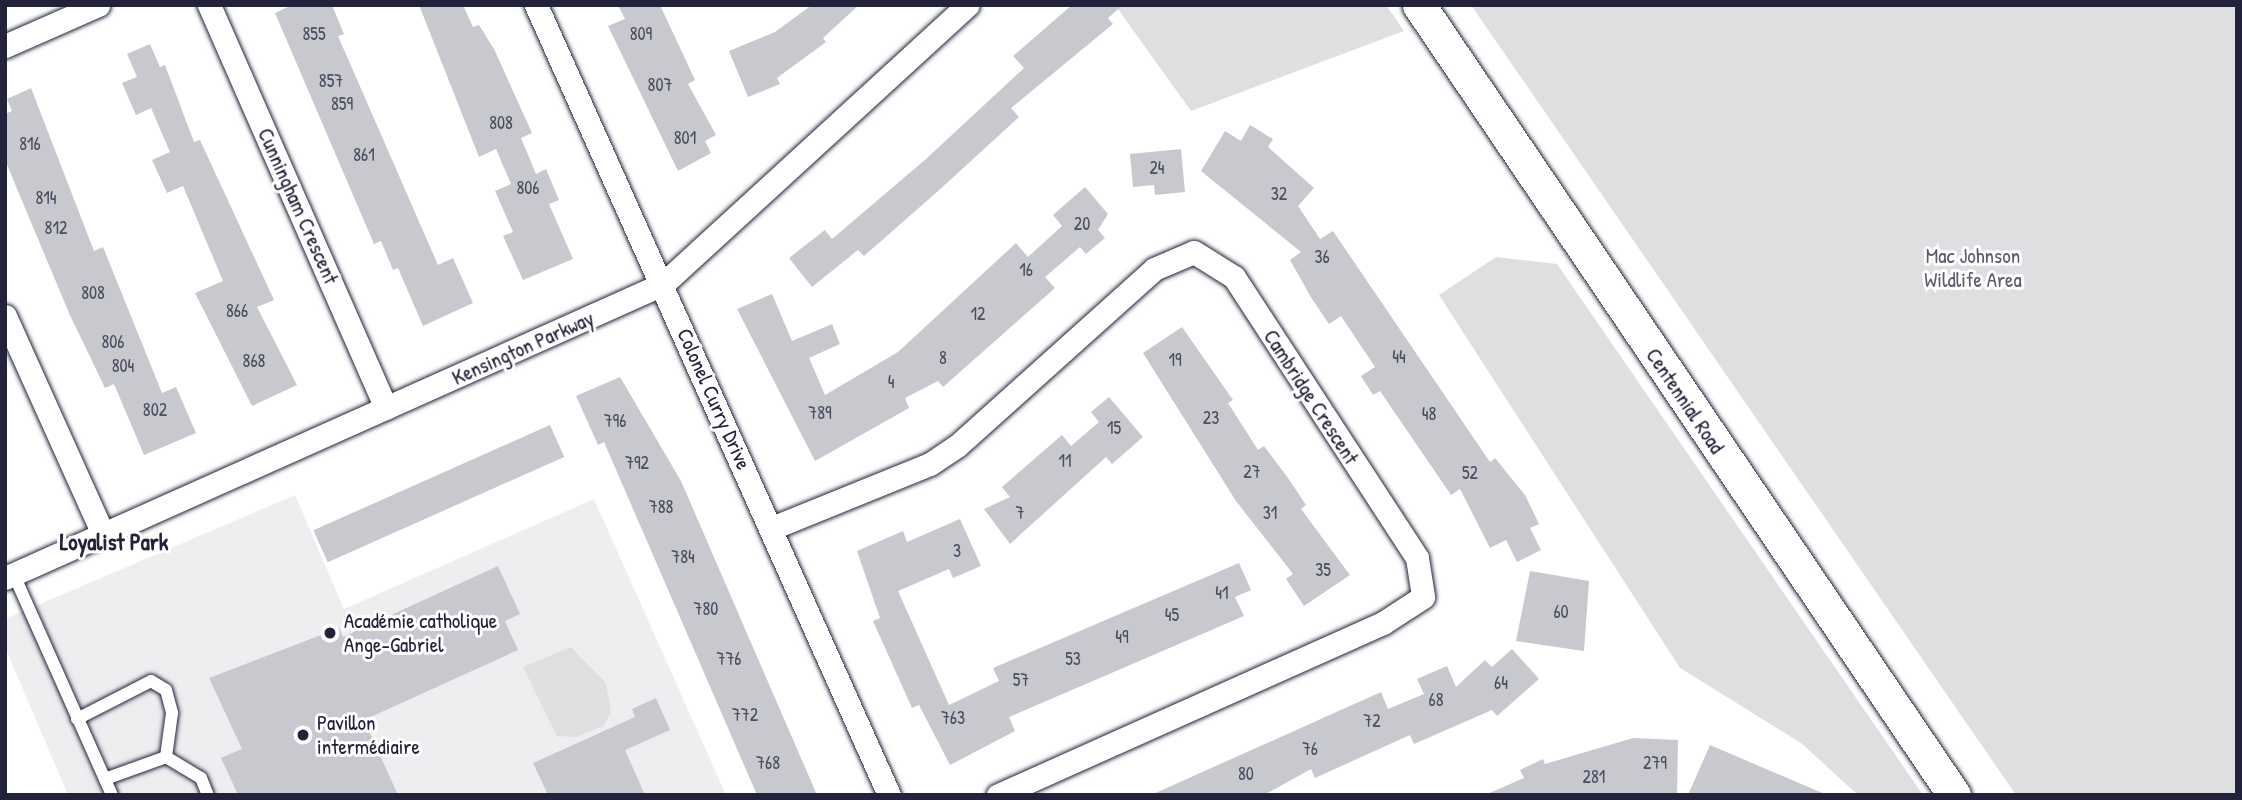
<!DOCTYPE html>
<meta charset="utf-8">
<style>
body{margin:0}
#map{position:relative;width:2242px;height:800px;overflow:hidden;background:#fff;font-family:"Patrick Hand",sans-serif}
div>[style]{position:absolute}
.built>*{inset:0;background:#eeeef1}
.green>*{inset:0;background:#dfdfe2}
.building>*{inset:0;background:#c8c8cf;transform-origin:0 0}
.roads{filter:drop-shadow(0 0 2px #22223b) drop-shadow(0 0 2px #22223b)}
.lane>*{height:12px;margin:-6px;padding:0 6px;transform-origin:6px;border-radius:6px;background:#fff}
.street>*{height:23px;margin:-11.5px;padding:0 11.5px;transform-origin:11.5px;border-radius:11.5px;background:#fff}
.secondary>*{height:33px;margin:-16.5px;padding:0 16.5px;transform-origin:16.5px;border-radius:16.5px;background:#fff}
.dots>*{width:19px;height:19px;translate:-50% -50%;box-sizing:border-box;border:4px solid #fff;border-radius:50%}
span{translate:-50% -50%;white-space:nowrap;text-align:center;line-height:1.15;-webkit-text-stroke:6px #fff;paint-order:stroke}
.number-label{font-size:18px;color:#4c4c60}
.number-label span{-webkit-text-stroke-width:0}
.street-label{font-size:21px;color:#22223b}
.park-label{font-size:21px;color:#5b5b6d}
.poi-label{font-size:21px;color:#22223b}
.left{translate:0 -50%;text-align:left}
.neighbourhood-label{font-size:23px;color:#22223b;font-weight:700}
.frame{position:absolute;inset:0;border:7px solid #22223b;pointer-events:none}
</style>
<div id="map">
<div class="built">
<div style="clip-path:polygon(295px 495px,344px 609px,594px 499px,726px 795px,68px 795px,5px 647px,5px 619px)"></div>
</div>
<div class="green">
<div style="clip-path:polygon(1115px 5px,1386px 5px,1404px 31px,1191px 111px)"></div>
<div style="clip-path:polygon(1471px 5px,2237px 5px,2237px 795px,2016px 795px)"></div>
<div style="clip-path:polygon(1496px 257px,1557px 264px,1923px 795px,1858px 795px,1801px 743px,1680px 668px,1439px 295px)"></div>
<div style="clip-path:polygon(571px 647px,606px 683px,611px 713px,603px 726px,577px 737px,557px 736px,523px 667px)"></div>
</div>
<div class="building">
<div style="clip-path:polygon(292px 5px,332px 5px,344px 34px,338px 36px,438px 265px,453px 258px,473px 303px,423px 326px,398px 268px,393px 270px,381px 241px,374px 244px,275px 13px)"></div>
<div style="clip-path:polygon(419px 5px,463px 5px,473px 27px,479px 25px,494px 49px,532px 133px,521px 138px,536px 174px,546px 169px,559px 200px,549px 204px,573px 259px,523px 280px,503px 236px,513px 232px,495px 191px,511px 184px,496px 149px,479px 157px)"></div>
<div style="clip-path:polygon(618px 5px,660px 5px,695px 80px,688px 84px,716px 135px,705px 141px,711px 153px,678px 171px,608px 26px,625px 19px)"></div>
<div style="clip-path:polygon(812px 5px,859px 5px,823px 38px,826px 42px,777px 78px,780px 84px,748px 97px,729px 51px,775px 32px)"></div>
<div style="clip-path:polygon(1072px 5px,1123px 5px,1108px 18px,1113px 24px,1011px 108px,1019px 117px,937px 192px,864px 256px,858px 250px,812px 287px,789px 258px,825px 230px,832px 239px,926px 159px,1024px 68px,1013px 56px)"></div>
<div style="clip-path:polygon(150px 44px,160px 67px,165px 65px,194px 142px,200px 140px,274px 300px,257px 307px,297px 385px,252px 406px,195px 293px,223px 281px,183px 186px,167px 193px,152px 160px,170px 152px,151px 108px,136px 115px,122px 83px,137px 77px,127px 54px)"></div>
<div style="clip-path:polygon(31px 88px,94px 251px,103px 247px,162px 393px,176px 387px,196px 433px,144px 455px,114px 384px,105px 388px,69px 313px,5px 160px,5px 114px,12px 111px,7px 99px)"></div>
<div style="clip-path:polygon(1250px 125px,1273px 139px,1268px 147px,1314px 188px,1298px 206px,1320px 239px,1333px 231px,1490px 462px,1495px 458px,1525px 495px,1539px 524px,1530px 528px,1541px 550px,1517px 562px,1506px 540px,1490px 548px,1460px 489px,1451px 495px,1380px 391px,1373px 395px,1361px 376px,1375px 367px,1341px 316px,1329px 324px,1312px 299px,1290px 260px,1301px 252px,1201px 171px,1225px 131px,1241px 141px)"></div>
<div style="clip-path:polygon(1181px 149px,1185px 192px,1155px 195px,1154px 185px,1133px 187px,1130px 154px)"></div>
<div style="clip-path:polygon(1085px 187px,1108px 214px,1098px 230px,1105px 238px,1086px 254px,1080px 247px,1045px 277px,1055px 288px,943px 387px,938px 381px,905px 398px,909px 408px,815px 461px,737px 309px,772px 294px,792px 341px,832px 324px,840px 344px,809px 358px,825px 395px,898px 352px,1016px 243px,1028px 257px,1062px 226px,1053px 215px)"></div>
<div style="clip-path:polygon(1182px 327px,1233px 400px,1228px 403px,1258px 450px,1264px 446px,1288px 478px,1306px 505px,1301px 509px,1350px 575px,1304px 606px,1286px 579px,1293px 574px,1236px 501px,1143px 353px)"></div>
<div style="clip-path:polygon(620px 377px,681px 481px,817px 795px,757px 795px,604px 442px,598px 445px,576px 396px)"></div>
<div style="clip-path:polygon(1109px 397px,1143px 437px,1112px 464px,1106px 457px,1010px 544px,984px 509px,1010px 497px,1002px 487px,1062px 435px,1071px 446px,1099px 422px,1091px 412px)"></div>
<div style="left:550px;top:425px;width:35px;height:259px;rotate:66deg"></div>
<div style="clip-path:polygon(960px 519px,981px 566px,953px 578px,949px 569px,898px 591px,949px 705px,999px 681px,993px 668px,1239px 563px,1251px 590px,1235px 597px,1244px 616px,1009px 717px,1015px 731px,950px 765px,919px 705px,912px 708px,873px 621px,880px 618px,857px 551px,903px 531px,907px 542px)"></div>
<div style="clip-path:polygon(498px 566px,520px 614px,505px 621px,518px 650px,364px 720px,398px 795px,238px 795px,221px 758px,242px 749px,209px 678px,339px 628px,343px 637px)"></div>
<div style="clip-path:polygon(1530px 571px,1589px 581px,1584px 651px,1516px 641px)"></div>
<div style="clip-path:polygon(1512px 649px,1539px 679px,1497px 716px,1492px 710px,1414px 744px,1410px 735px,1315px 778px,1311px 769px,1264px 795px,1151px 795px,1381px 692px,1388px 709px,1424px 694px,1417px 679px,1447px 666px,1456px 687px,1485px 660px,1492px 667px)"></div>
<div style="clip-path:polygon(656px 698px,670px 730px,625px 750px,645px 795px,548px 795px,533px 763px,635px 717px,632px 709px)"></div>
<div style="clip-path:polygon(1633px 738px,1678px 740px,1677px 795px,1485px 795px,1524px 778px,1520px 770px,1543px 759px,1545px 764px)"></div>
<div style="clip-path:polygon(1710px 745px,1827px 795px,1688px 795px)"></div>
</div>
<div class="roads">
<div class="lane">
<div style="left:14px;top:575px;width:241px;rotate:66deg"></div>
<div style="left:77px;top:719px;width:83px;rotate:-27.2deg"></div>
<div style="left:151px;top:681px;width:17px;rotate:31deg"></div>
<div style="left:166px;top:690px;width:24px;rotate:75deg"></div>
<div style="left:172px;top:713px;width:44px;rotate:97.8deg"></div>
<div style="left:105px;top:779px;width:65px;rotate:-19.8deg"></div>
<div style="left:166px;top:757px;width:41px;rotate:31deg"></div>
<div style="left:201px;top:778px;width:18px;rotate:68deg"></div>
</div>
<div class="street">
<div style="left:209px;top:5px;width:440px;rotate:66.3deg"></div>
<div style="left:536px;top:5px;width:865px;rotate:65.92deg"></div>
<div style="left:5px;top:46px;width:102px;rotate:-23.8deg"></div>
<div style="left:5px;top:316px;width:239px;rotate:65.8deg"></div>
<div style="left:772px;top:528px;width:170px;rotate:-22.1deg"></div>
<div style="left:930px;top:464px;width:32px;rotate:-34deg"></div>
<div style="left:957px;top:446px;width:265px;rotate:-41.9deg"></div>
<div style="left:1154px;top:269px;width:43px;rotate:-23deg"></div>
<div style="left:1194px;top:252px;width:47px;rotate:32deg"></div>
<div style="left:1234px;top:277px;width:335px;rotate:56.9deg"></div>
<div style="left:1417px;top:558px;width:39px;rotate:81deg"></div>
<div style="left:1423px;top:597px;width:48px;rotate:147deg"></div>
<div style="left:1383px;top:623px;width:422px;rotate:155.9deg"></div>
<div style="left:5px;top:578px;width:721px;rotate:-24.08deg"></div>
<div style="left:663px;top:284px;width:413px;rotate:-42.5deg"></div>
</div>
<div class="secondary">
<div style="left:1419px;top:5px;width:954px;rotate:55.89deg"></div>
</div>
</div>
<div class="dots">
<div style="left:330px;top:633px;background:#22223b"></div>
<div style="left:303px;top:735px;background:#22223b"></div>
</div>
<div class="number-label">
<span style="left:314px;top:34px">855</span>
<span style="left:641px;top:34px">809</span>
<span style="left:331px;top:81px">857</span>
<span style="left:660px;top:85px">807</span>
<span style="left:342px;top:104px">859</span>
<span style="left:501px;top:123px">808</span>
<span style="left:685px;top:138px">801</span>
<span style="left:30px;top:144px">816</span>
<span style="left:364px;top:155px">861</span>
<span style="left:1157px;top:168px">24</span>
<span style="left:528px;top:188px">806</span>
<span style="left:1279px;top:194px">32</span>
<span style="left:46px;top:198px">814</span>
<span style="left:1082px;top:224px">20</span>
<span style="left:56px;top:228px">812</span>
<span style="left:1322px;top:257px">36</span>
<span style="left:1026px;top:270px">16</span>
<span style="left:93px;top:293px">808</span>
<span style="left:237px;top:311px">866</span>
<span style="left:978px;top:314px">12</span>
<span style="left:113px;top:342px">806</span>
<span style="left:1399px;top:357px">44</span>
<span style="left:943px;top:358px">8</span>
<span style="left:1175px;top:360px">19</span>
<span style="left:254px;top:361px">868</span>
<span style="left:123px;top:366px">804</span>
<span style="left:891px;top:382px">4</span>
<span style="left:155px;top:410px">802</span>
<span style="left:820px;top:413px">789</span>
<span style="left:1429px;top:414px">48</span>
<span style="left:1211px;top:418px">23</span>
<span style="left:615px;top:421px">796</span>
<span style="left:1114px;top:428px">15</span>
<span style="left:1065px;top:461px">11</span>
<span style="left:637px;top:463px">792</span>
<span style="left:1252px;top:472px">27</span>
<span style="left:1470px;top:473px">52</span>
<span style="left:661px;top:507px">788</span>
<span style="left:1020px;top:513px">7</span>
<span style="left:1270px;top:513px">31</span>
<span style="left:957px;top:551px">3</span>
<span style="left:683px;top:557px">784</span>
<span style="left:1323px;top:570px">35</span>
<span style="left:1222px;top:593px">41</span>
<span style="left:706px;top:609px">780</span>
<span style="left:1561px;top:612px">60</span>
<span style="left:1172px;top:615px">45</span>
<span style="left:1122px;top:637px">49</span>
<span style="left:729px;top:659px">776</span>
<span style="left:1073px;top:659px">53</span>
<span style="left:1021px;top:680px">57</span>
<span style="left:1501px;top:683px">64</span>
<span style="left:1436px;top:700px">68</span>
<span style="left:745px;top:715px">772</span>
<span style="left:953px;top:718px">763</span>
<span style="left:1372px;top:721px">72</span>
<span style="left:1310px;top:749px">76</span>
<span style="left:768px;top:763px">768</span>
<span style="left:1655px;top:763px">279</span>
<span style="left:1246px;top:774px">80</span>
<span style="left:1594px;top:777px">281</span>
</div>
<div class="street-label">
<span style="left:298px;top:206px;rotate:66deg">Cunningham Crescent</span>
<span style="left:523px;top:348px;rotate:-24deg">Kensington Parkway</span>
<span style="left:1311px;top:397px;rotate:57deg">Cambridge Crescent</span>
<span style="left:714px;top:399px;rotate:66deg">Colonel Curry Drive</span>
<span style="left:1685px;top:401px;rotate:56deg">Centennial Road</span>
</div>
<div class="park-label">
<span style="left:1973px;top:268px">Mac Johnson<br>Wildlife Area</span>
</div>
<div class="poi-label">
<span class="left" style="left:344px;top:633px">Académie catholique<br>Ange-Gabriel</span>
<span class="left" style="left:317px;top:735px">Pavillon<br>intermédiaire</span>
</div>
<div class="neighbourhood-label">
<span style="left:114px;top:542px">Loyalist Park</span>
</div>
<div class="frame"></div>
</div>
